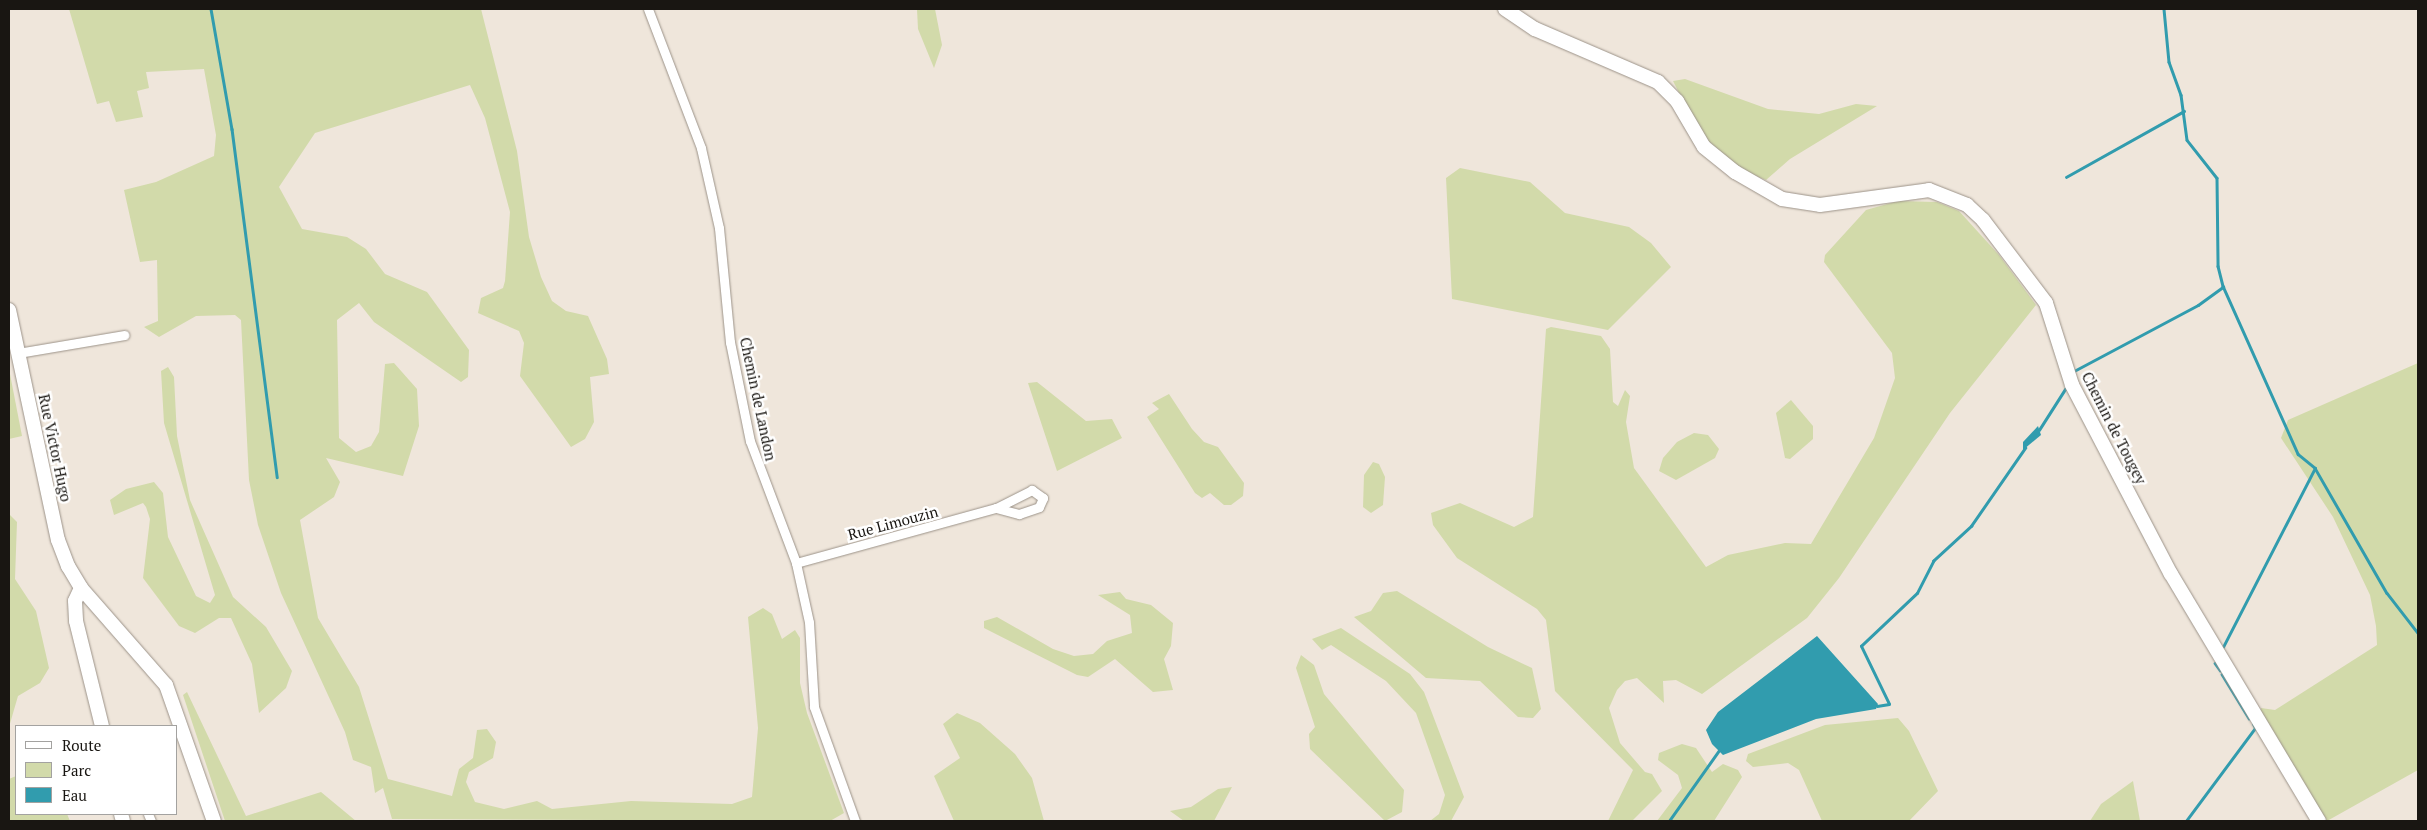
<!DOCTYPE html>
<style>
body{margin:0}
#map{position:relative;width:2427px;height:830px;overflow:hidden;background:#efe6db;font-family:"PT Serif",serif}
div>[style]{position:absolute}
.green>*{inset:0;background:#d2daaa}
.water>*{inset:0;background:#319cae}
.stream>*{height:2.5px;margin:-1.25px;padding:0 1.25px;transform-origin:1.25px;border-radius:1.25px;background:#319cae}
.roads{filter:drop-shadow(0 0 1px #9c9389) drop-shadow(0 0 1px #9c9389)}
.street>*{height:9px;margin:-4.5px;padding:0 4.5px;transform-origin:4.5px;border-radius:4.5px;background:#fff}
.secondary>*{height:14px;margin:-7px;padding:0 7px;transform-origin:7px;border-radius:7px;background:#fff}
span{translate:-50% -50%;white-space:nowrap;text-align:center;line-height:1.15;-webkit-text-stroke:5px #fff;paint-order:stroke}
.street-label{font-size:15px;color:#191612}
.frame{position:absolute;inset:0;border:10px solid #191612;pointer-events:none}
.legend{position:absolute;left:15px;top:725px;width:162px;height:90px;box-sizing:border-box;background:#fff;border:1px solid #a3a2a0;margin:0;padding:6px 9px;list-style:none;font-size:15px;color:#191612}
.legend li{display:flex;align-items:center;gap:10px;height:25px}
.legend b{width:25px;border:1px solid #a3a2a0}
</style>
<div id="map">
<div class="green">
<div style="clip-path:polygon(69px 9px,481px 9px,517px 151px,529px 237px,541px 277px,552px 301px,566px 311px,588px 316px,607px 359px,609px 374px,590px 377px,594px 422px,585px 439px,571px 447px,520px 376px,524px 343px,519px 331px,478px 313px,481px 298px,503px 288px,505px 281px,510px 212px,485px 118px,470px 85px,315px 133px,279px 187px,302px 229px,347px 237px,366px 249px,385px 274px,427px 292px,469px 350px,468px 377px,461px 382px,374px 322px,359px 303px,337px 320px,339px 438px,356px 452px,371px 446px,379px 432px,385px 364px,394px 363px,417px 389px,419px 426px,403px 476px,326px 458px,340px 482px,334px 497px,300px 520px,318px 618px,359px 687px,388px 779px,452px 796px,459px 769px,473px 758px,477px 730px,487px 729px,496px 742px,493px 758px,469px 772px,466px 782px,475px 802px,504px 809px,537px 801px,552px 809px,631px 801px,732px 804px,752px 797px,758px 728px,748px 617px,763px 608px,772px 614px,782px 639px,795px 630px,800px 638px,800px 683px,807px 713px,844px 813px,830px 821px,392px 819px,383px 788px,375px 793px,371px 767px,353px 760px,345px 732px,281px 593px,258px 525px,249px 480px,241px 320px,235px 315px,196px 316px,159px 337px,144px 327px,158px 321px,157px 260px,140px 262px,124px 190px,156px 182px,214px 156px,216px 135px,204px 69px,146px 72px,149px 88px,137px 91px,143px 117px,116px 122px,109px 101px,97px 104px)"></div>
<div style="clip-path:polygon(917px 9px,935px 9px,942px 45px,934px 68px,918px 29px)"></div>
<div style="clip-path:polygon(1685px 79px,1768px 109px,1819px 114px,1856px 104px,1877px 106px,1790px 159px,1766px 180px,1738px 169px,1699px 132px,1673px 81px)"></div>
<div style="clip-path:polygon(1460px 168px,1530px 182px,1565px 213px,1629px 227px,1651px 243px,1671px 267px,1608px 330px,1452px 299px,1446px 178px)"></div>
<div style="clip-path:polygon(1898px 201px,1937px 202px,1959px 211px,1999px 255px,2036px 305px,1950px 413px,1839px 578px,1807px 618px,1702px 694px,1676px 680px,1663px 681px,1664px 703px,1637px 678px,1625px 681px,1617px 690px,1609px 708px,1620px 743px,1645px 772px,1652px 774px,1662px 791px,1632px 821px,1608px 821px,1633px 770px,1555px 691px,1546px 620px,1537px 609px,1457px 558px,1433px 525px,1431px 513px,1460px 503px,1514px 527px,1533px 517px,1546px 329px,1551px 327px,1601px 336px,1610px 349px,1613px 402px,1618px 406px,1625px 390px,1630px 396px,1626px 422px,1634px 468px,1706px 567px,1728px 555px,1785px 543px,1811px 544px,1874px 438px,1895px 378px,1892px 353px,1824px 262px,1825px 255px,1866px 210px)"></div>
<div style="clip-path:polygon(2418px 363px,2418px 770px,2327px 821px,2261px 716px,2261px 708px,2275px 710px,2377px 645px,2376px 626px,2370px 595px,2333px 517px,2281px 438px,2288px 420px)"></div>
<div style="clip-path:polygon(168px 367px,174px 377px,177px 436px,190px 500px,233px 597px,266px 627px,292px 671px,286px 688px,259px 713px,252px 664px,231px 618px,219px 618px,195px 633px,179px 626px,143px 578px,150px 519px,146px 507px,143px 503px,114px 515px,110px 500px,126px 489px,154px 482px,163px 493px,168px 537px,196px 596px,210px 603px,215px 595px,164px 423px,161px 371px)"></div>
<div style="clip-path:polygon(9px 369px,22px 436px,9px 439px)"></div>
<div style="clip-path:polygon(1037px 382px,1086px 421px,1112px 419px,1122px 438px,1057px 471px,1028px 383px)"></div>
<div style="clip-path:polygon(1169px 394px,1192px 429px,1204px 442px,1218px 447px,1244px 483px,1243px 496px,1231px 505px,1224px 505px,1210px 493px,1202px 498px,1195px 493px,1147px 417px,1159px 409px,1152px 403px)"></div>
<div style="clip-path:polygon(1791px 400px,1813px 426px,1813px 439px,1790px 459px,1785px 458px,1776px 413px)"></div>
<div style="clip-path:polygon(1694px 433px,1708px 435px,1719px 449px,1715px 458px,1676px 480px,1659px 471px,1663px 458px,1677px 442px)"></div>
<div style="clip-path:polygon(1373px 462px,1379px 464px,1385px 477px,1383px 505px,1371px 513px,1363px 507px,1364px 475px)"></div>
<div style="clip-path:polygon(9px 514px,17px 522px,15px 579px,36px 611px,49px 668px,40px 683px,18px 696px,9px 727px)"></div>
<div style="clip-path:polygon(1397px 591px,1488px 647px,1532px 668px,1541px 709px,1533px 718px,1518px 717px,1480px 681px,1426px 678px,1354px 617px,1371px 611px,1383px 593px)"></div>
<div style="clip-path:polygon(1120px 592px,1126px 599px,1151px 605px,1173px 623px,1171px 646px,1164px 659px,1173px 690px,1153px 692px,1115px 659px,1088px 677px,1077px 675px,984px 628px,984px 621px,997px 617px,1053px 649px,1074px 656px,1093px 654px,1107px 641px,1132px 633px,1130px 615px,1098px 595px)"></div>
<div style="clip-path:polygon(1341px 628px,1410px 674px,1424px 692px,1464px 797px,1451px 821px,1430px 821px,1439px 814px,1445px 795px,1416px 713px,1386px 681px,1331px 645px,1322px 650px,1312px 639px)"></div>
<div style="clip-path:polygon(1301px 655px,1314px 665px,1324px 694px,1404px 790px,1402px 812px,1385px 821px,1310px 749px,1309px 734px,1315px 727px,1296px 668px)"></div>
<div style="clip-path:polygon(187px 692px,246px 816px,321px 792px,356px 821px,225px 821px,183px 695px)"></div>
<div style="clip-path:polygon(957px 713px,980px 723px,1015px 754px,1032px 778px,1044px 821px,954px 821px,934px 776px,960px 758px,943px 724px)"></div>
<div style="clip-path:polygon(1898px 718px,1909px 731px,1938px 791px,1909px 821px,1822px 821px,1799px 770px,1788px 763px,1753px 767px,1746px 761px,1748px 754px,1825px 725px)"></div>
<div style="clip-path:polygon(1682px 744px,1696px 748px,1712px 772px,1723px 764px,1738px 770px,1742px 777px,1714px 821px,1657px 821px,1682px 788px,1678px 775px,1658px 760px,1659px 753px)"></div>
<div style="clip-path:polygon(16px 776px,16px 814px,67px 814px,70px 821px,9px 821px,9px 779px)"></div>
<div style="clip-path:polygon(2133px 781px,2140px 821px,2090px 821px,2101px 804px)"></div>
<div style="clip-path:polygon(1232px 787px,1214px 821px,1184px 821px,1170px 811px,1191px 807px,1218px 789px)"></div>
</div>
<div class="water">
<div style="clip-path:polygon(2038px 426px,2041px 435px,2023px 450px,2023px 442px)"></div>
<div style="clip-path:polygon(1817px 636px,1878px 704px,1876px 709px,1816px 719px,1723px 755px,1712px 744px,1706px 730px,1718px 712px)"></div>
</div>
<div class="stream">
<div style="left:211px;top:9px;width:122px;rotate:80.1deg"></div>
<div style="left:232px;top:129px;width:351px;rotate:82.6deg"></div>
<div style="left:2164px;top:9px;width:53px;rotate:84.6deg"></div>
<div style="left:2169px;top:62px;width:35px;rotate:70deg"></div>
<div style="left:2181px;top:95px;width:45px;rotate:82.4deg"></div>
<div style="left:2187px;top:140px;width:48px;rotate:51.7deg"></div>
<div style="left:2217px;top:178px;width:88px;rotate:89.3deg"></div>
<div style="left:2218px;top:266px;width:21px;rotate:76deg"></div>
<div style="left:2223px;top:286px;width:184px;rotate:65.9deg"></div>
<div style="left:2298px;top:454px;width:22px;rotate:39deg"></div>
<div style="left:2315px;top:468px;width:144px;rotate:60.1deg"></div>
<div style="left:2387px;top:593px;width:51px;rotate:52.2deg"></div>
<div style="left:2066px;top:177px;width:135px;rotate:-29.2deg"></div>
<div style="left:2074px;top:371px;width:140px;rotate:-28deg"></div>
<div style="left:2198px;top:305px;width:31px;rotate:-36deg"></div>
<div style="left:2039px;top:430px;width:52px;rotate:-57.5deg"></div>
<div style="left:2223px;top:647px;width:201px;rotate:-62.8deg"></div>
<div style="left:2215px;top:663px;width:9px;rotate:54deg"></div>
<div style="left:2222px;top:674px;width:52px;rotate:58.5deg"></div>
<div style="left:1877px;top:706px;width:12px;rotate:-9deg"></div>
<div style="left:1889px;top:704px;width:64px;rotate:-115.8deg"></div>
<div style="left:1861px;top:646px;width:77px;rotate:-43.4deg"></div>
<div style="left:1917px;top:593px;width:36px;rotate:-63deg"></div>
<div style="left:1933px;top:561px;width:52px;rotate:-42.6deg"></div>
<div style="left:1971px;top:526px;width:95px;rotate:-55.3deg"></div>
<div style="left:1669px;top:821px;width:88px;rotate:-54.7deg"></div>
<div style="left:2186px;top:821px;width:116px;rotate:-53.4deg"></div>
<div style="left:2255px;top:728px;width:4px;rotate:-117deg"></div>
</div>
<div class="roads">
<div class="street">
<div style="left:648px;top:9px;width:149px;rotate:69.1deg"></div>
<div style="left:701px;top:148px;width:82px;rotate:77.3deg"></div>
<div style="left:719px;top:228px;width:115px;rotate:84.5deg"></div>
<div style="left:730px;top:342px;width:101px;rotate:78.6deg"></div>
<div style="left:750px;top:441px;width:130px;rotate:69.3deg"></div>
<div style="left:796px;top:563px;width:60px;rotate:77.6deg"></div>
<div style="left:809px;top:622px;width:85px;rotate:86.6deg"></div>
<div style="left:814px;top:707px;width:121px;rotate:70.2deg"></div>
<div style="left:18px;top:353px;width:108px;rotate:-9.6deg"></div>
<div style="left:796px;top:563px;width:207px;rotate:-15.4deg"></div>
<div style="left:996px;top:508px;width:24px;rotate:15deg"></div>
<div style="left:1019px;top:514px;width:21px;rotate:-19deg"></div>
<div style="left:1039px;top:507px;width:10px;rotate:-66deg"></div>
<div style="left:1043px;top:498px;width:14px;rotate:-144deg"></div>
<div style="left:1032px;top:490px;width:40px;rotate:153.4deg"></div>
<div style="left:148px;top:814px;width:8px;rotate:67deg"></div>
</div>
<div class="secondary">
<div style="left:1505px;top:9px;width:36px;rotate:34deg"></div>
<div style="left:1535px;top:29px;width:134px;rotate:23.3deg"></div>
<div style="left:1658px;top:82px;width:27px;rotate:45deg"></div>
<div style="left:1677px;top:101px;width:53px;rotate:59.6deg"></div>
<div style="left:1704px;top:147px;width:40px;rotate:39deg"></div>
<div style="left:1735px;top:172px;width:54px;rotate:29.9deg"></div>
<div style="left:1782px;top:199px;width:38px;rotate:9deg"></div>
<div style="left:1820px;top:205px;width:110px;rotate:-7.8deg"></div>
<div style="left:1929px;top:190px;width:41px;rotate:21.5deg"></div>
<div style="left:1967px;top:205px;width:22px;rotate:43deg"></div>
<div style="left:1983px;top:220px;width:104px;rotate:52.8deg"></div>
<div style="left:2046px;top:303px;width:86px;rotate:72.4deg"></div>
<div style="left:2072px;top:385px;width:213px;rotate:62.4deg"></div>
<div style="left:2171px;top:574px;width:288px;rotate:59.1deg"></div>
<div style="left:9px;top:310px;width:235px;rotate:78deg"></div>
<div style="left:58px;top:540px;width:28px;rotate:69deg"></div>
<div style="left:68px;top:566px;width:26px;rotate:59deg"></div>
<div style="left:81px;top:588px;width:129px;rotate:48.8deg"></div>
<div style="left:166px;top:685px;width:144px;rotate:70.6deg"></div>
<div style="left:81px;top:588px;width:14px;rotate:115deg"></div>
<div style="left:75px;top:601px;width:20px;rotate:87deg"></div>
<div style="left:76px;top:621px;width:108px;rotate:76.1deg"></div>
<div style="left:121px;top:814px;width:7px;rotate:74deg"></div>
</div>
</div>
<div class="street-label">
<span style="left:758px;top:399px;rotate:78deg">Chemin de Landon</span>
<span style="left:2114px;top:428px;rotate:63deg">Chemin de Tougey</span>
<span style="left:55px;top:448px;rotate:78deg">Rue Victor Hugo</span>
<span style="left:893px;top:523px;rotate:-15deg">Rue Limouzin</span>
</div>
<div class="frame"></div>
<ul class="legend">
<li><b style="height:6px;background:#fff"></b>Route</li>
<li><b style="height:14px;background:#d2daaa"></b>Parc</li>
<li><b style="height:14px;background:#319cae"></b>Eau</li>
</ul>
</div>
